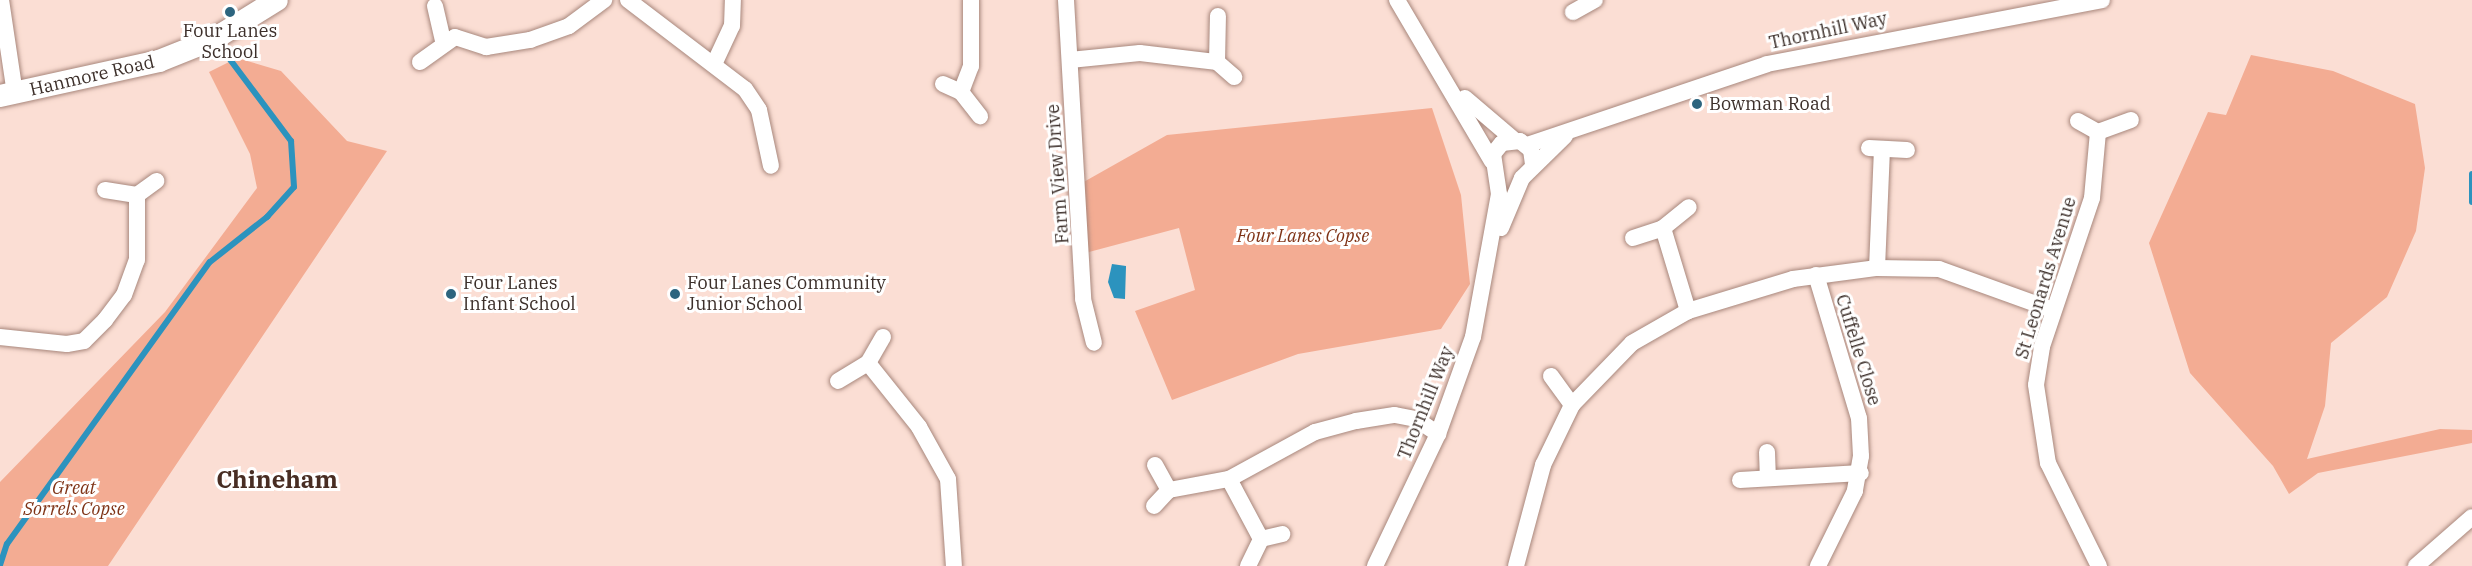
<!DOCTYPE html>
<style>
body{margin:0}
#map{position:relative;width:2472px;height:566px;overflow:hidden;background:#fbded4;font-family:"IBM Plex Serif",serif}
div>[style]{position:absolute}
.green>*{inset:0;background:#f3ac93}
.water>*{inset:0;background:#2c93be}
.stream>*{height:6px;margin:-3px;padding:0 3px;transform-origin:3px;border-radius:3px;background:#2c93be}
.roads{filter:drop-shadow(0 0 2px #a8877c) drop-shadow(0 0 2px #a8877c)}
.street>*{height:16px;margin:-8px;padding:0 8px;transform-origin:8px;border-radius:8px;background:#fff}
.secondary>*{height:22px;margin:-11px;padding:0 11px;transform-origin:11px;border-radius:11px;background:#fff}
.dots>*{width:16px;height:16px;translate:-50% -50%;box-sizing:border-box;border:3px solid #fff;border-radius:50%}
span{translate:-50% -50%;white-space:nowrap;text-align:center;line-height:1.15;-webkit-text-stroke:6px #fff;paint-order:stroke}
.street-label{font-size:18px;color:#3c2f2a}
.poi-label{font-size:18px;color:#3c2f2a}
.left{translate:0 -50%;text-align:left}
.park-label{font-size:18px;color:#7f3316;font-style:italic}
.district-label{font-size:24px;color:#482d23;font-weight:700}
</style>
<div id="map">
<div class="green">
<div style="clip-path:polygon(2251px 55px,2333px 71px,2415px 104px,2425px 168px,2416px 231px,2387px 297px,2331px 343px,2325px 406px,2307px 459px,2440px 429px,2472px 430px,2472px 443px,2318px 473px,2289px 494px,2273px 466px,2190px 373px,2149px 243px,2208px 112px,2226px 115px)"></div>
<div style="clip-path:polygon(237px 58px,281px 71px,347px 141px,387px 151px,108px 566px,0 566px,0 482px,165px 312px,257px 188px,250px 154px,209px 72px)"></div>
<div style="clip-path:polygon(1432px 108px,1461px 195px,1470px 284px,1441px 329px,1298px 354px,1172px 400px,1135px 311px,1195px 290px,1179px 228px,1074px 256px,1073px 188px,1167px 135px)"></div>
</div>
<div class="water">
<div style="clip-path:polygon(1112px 264px,1126px 266px,1125px 299px,1114px 298px,1108px 282px)"></div>
</div>
<div class="stream">
<div style="left:2472px;top:174px;width:28px;rotate:90deg"></div>
<div style="left:0;top:565px;width:22px;rotate:-72deg"></div>
<div style="left:7px;top:544px;width:347px;rotate:-54.3deg"></div>
<div style="left:210px;top:262px;width:73px;rotate:-38.3deg"></div>
<div style="left:267px;top:217px;width:40px;rotate:-48deg"></div>
<div style="left:294px;top:187px;width:46px;rotate:-93.7deg"></div>
<div style="left:291px;top:141px;width:104px;rotate:-126.8deg"></div>
</div>
<div class="roads">
<div class="street">
<div style="left:1px;top:0;width:95px;rotate:81.5deg"></div>
<div style="left:628px;top:0;width:147px;rotate:37.3deg"></div>
<div style="left:745px;top:89px;width:25px;rotate:56deg"></div>
<div style="left:759px;top:110px;width:57px;rotate:77.9deg"></div>
<div style="left:971px;top:0;width:66px;rotate:90deg"></div>
<div style="left:971px;top:66px;width:28px;rotate:111deg"></div>
<div style="left:961px;top:92px;width:31px;rotate:52deg"></div>
<div style="left:1066px;top:0;width:299px;rotate:86.7deg"></div>
<div style="left:1083px;top:299px;width:45px;rotate:76deg"></div>
<div style="left:1397px;top:0;width:187px;rotate:59.5deg"></div>
<div style="left:435px;top:6px;width:35px;rotate:77deg"></div>
<div style="left:1573px;top:12px;width:25px;rotate:-29deg"></div>
<div style="left:1070px;top:60px;width:70px;rotate:-5.7deg"></div>
<div style="left:1140px;top:53px;width:78px;rotate:6.7deg"></div>
<div style="left:1217px;top:62px;width:23px;rotate:41deg"></div>
<div style="left:420px;top:62px;width:43px;rotate:-35.5deg"></div>
<div style="left:455px;top:37px;width:33px;rotate:18deg"></div>
<div style="left:486px;top:47px;width:45px;rotate:-9deg"></div>
<div style="left:530px;top:40px;width:41px;rotate:-19.7deg"></div>
<div style="left:569px;top:26px;width:44px;rotate:-36.6deg"></div>
<div style="left:715px;top:62px;width:40px;rotate:-65deg"></div>
<div style="left:732px;top:26px;width:26px;rotate:-88deg"></div>
<div style="left:1217px;top:62px;width:46px;rotate:-88.8deg"></div>
<div style="left:943px;top:84px;width:20px;rotate:24deg"></div>
<div style="left:1465px;top:98px;width:63px;rotate:40.5deg"></div>
<div style="left:2078px;top:121px;width:23px;rotate:29deg"></div>
<div style="left:2098px;top:132px;width:35px;rotate:-20deg"></div>
<div style="left:2098px;top:132px;width:66px;rotate:95.2deg"></div>
<div style="left:2092px;top:198px;width:157px;rotate:108.6deg"></div>
<div style="left:2042px;top:347px;width:38px;rotate:99deg"></div>
<div style="left:2036px;top:385px;width:79px;rotate:81.3deg"></div>
<div style="left:2048px;top:463px;width:115px;rotate:63.7deg"></div>
<div style="left:1527px;top:145px;width:253px;rotate:-18.6deg"></div>
<div style="left:1767px;top:64px;width:341px;rotate:-10.8deg"></div>
<div style="left:1869px;top:148px;width:38px;rotate:3deg"></div>
<div style="left:105px;top:190px;width:32px;rotate:9deg"></div>
<div style="left:137px;top:195px;width:24px;rotate:-36deg"></div>
<div style="left:1501px;top:228px;width:54px;rotate:-67.2deg"></div>
<div style="left:1522px;top:178px;width:60px;rotate:-44.3deg"></div>
<div style="left:1663px;top:228px;width:87px;rotate:73.2deg"></div>
<div style="left:1633px;top:238px;width:32px;rotate:-18deg"></div>
<div style="left:1663px;top:228px;width:33px;rotate:-39deg"></div>
<div style="left:1877px;top:268px;width:119px;rotate:-87.6deg"></div>
<div style="left:1816px;top:275px;width:149px;rotate:73.3deg"></div>
<div style="left:1859px;top:418px;width:38px;rotate:87deg"></div>
<div style="left:1861px;top:456px;width:36px;rotate:100deg"></div>
<div style="left:1855px;top:491px;width:84px;rotate:116.3deg"></div>
<div style="left:0;top:337px;width:67px;rotate:6deg"></div>
<div style="left:67px;top:344px;width:17px;rotate:-10deg"></div>
<div style="left:84px;top:341px;width:30px;rotate:-45deg"></div>
<div style="left:105px;top:320px;width:31px;rotate:-53deg"></div>
<div style="left:124px;top:295px;width:37px;rotate:-70deg"></div>
<div style="left:137px;top:260px;width:65px;rotate:-90deg"></div>
<div style="left:868px;top:363px;width:82px;rotate:51.4deg"></div>
<div style="left:919px;top:427px;width:60px;rotate:60.9deg"></div>
<div style="left:948px;top:479px;width:87px;rotate:86.1deg"></div>
<div style="left:1551px;top:376px;width:36px;rotate:54deg"></div>
<div style="left:838px;top:381px;width:35px;rotate:-31deg"></div>
<div style="left:868px;top:363px;width:30px;rotate:-60deg"></div>
<div style="left:1767px;top:452px;width:26px;rotate:88deg"></div>
<div style="left:1155px;top:465px;width:29px;rotate:61deg"></div>
<div style="left:1229px;top:479px;width:68px;rotate:61.9deg"></div>
<div style="left:1740px;top:480px;width:121px;rotate:-3.3deg"></div>
<div style="left:1154px;top:506px;width:22px;rotate:-47deg"></div>
<div style="left:1169px;top:490px;width:61px;rotate:-10.4deg"></div>
<div style="left:1229px;top:479px;width:98px;rotate:-28.7deg"></div>
<div style="left:1315px;top:432px;width:42px;rotate:-15deg"></div>
<div style="left:1356px;top:421px;width:39px;rotate:-9deg"></div>
<div style="left:1395px;top:415px;width:21px;rotate:11deg"></div>
<div style="left:1416px;top:419px;width:27px;rotate:34deg"></div>
<div style="left:1248px;top:566px;width:30px;rotate:-64deg"></div>
<div style="left:1261px;top:539px;width:22px;rotate:-13deg"></div>
<div style="left:1375px;top:566px;width:146px;rotate:-64.5deg"></div>
<div style="left:1438px;top:434px;width:103px;rotate:-70.2deg"></div>
<div style="left:1473px;top:337px;width:145px;rotate:-79.7deg"></div>
<div style="left:1499px;top:194px;width:40px;rotate:-98.5deg"></div>
<div style="left:1493px;top:154px;width:14px;rotate:-51deg"></div>
<div style="left:1502px;top:143px;width:18px;rotate:-6deg"></div>
<div style="left:1520px;top:141px;width:14px;rotate:39deg"></div>
<div style="left:1531px;top:150px;width:15px;rotate:82deg"></div>
<div style="left:1516px;top:566px;width:105px;rotate:-75deg"></div>
<div style="left:1543px;top:465px;width:67px;rotate:-64.2deg"></div>
<div style="left:1572px;top:405px;width:86px;rotate:-45.9deg"></div>
<div style="left:1632px;top:343px;width:64px;rotate:-29.7deg"></div>
<div style="left:1688px;top:311px;width:110px;rotate:-16.9deg"></div>
<div style="left:1793px;top:279px;width:85px;rotate:-7.5deg"></div>
<div style="left:1877px;top:268px;width:62px;rotate:0.9deg"></div>
<div style="left:1939px;top:269px;width:121px;rotate:19.8deg"></div>
<div style="left:2416px;top:566px;width:74px;rotate:-41.2deg"></div>
</div>
<div class="secondary">
<div style="left:0;top:96px;width:163px;rotate:-12.4deg"></div>
<div style="left:159px;top:61px;width:59px;rotate:-21.8deg"></div>
<div style="left:214px;top:39px;width:74px;rotate:-31.8deg"></div>
</div>
</div>
<div class="dots">
<div style="left:230px;top:12px;background:#2d657f"></div>
<div style="left:1697px;top:104px;background:#2d657f"></div>
<div style="left:451px;top:294px;background:#2d657f"></div>
<div style="left:675px;top:294px;background:#2d657f"></div>
</div>
<div class="street-label">
<span style="left:1828px;top:31px;rotate:-12deg">Thornhill Way</span>
<span style="left:92px;top:76px;rotate:-13deg">Hanmore Road</span>
<span style="left:1058px;top:174px;rotate:-94deg">Farm View Drive</span>
<span style="left:2046px;top:278px;rotate:-73deg">St Leonards Avenue</span>
<span style="left:1858px;top:350px;rotate:73deg">Cuffelle Close</span>
<span style="left:1426px;top:403px;rotate:-68deg">Thornhill Way</span>
</div>
<div class="poi-label">
<span style="left:230px;top:42px">Four Lanes<br>School</span>
<span class="left" style="left:1709px;top:104px">Bowman Road</span>
<span class="left" style="left:463px;top:294px">Four Lanes<br>Infant School</span>
<span class="left" style="left:687px;top:294px">Four Lanes Community<br>Junior School</span>
</div>
<div class="park-label">
<span style="left:1303px;top:236px">Four Lanes Copse</span>
<span style="left:74px;top:499px">Great<br>Sorrels Copse</span>
</div>
<div class="district-label">
<span style="left:277px;top:480px">Chineham</span>
</div>
</div>
